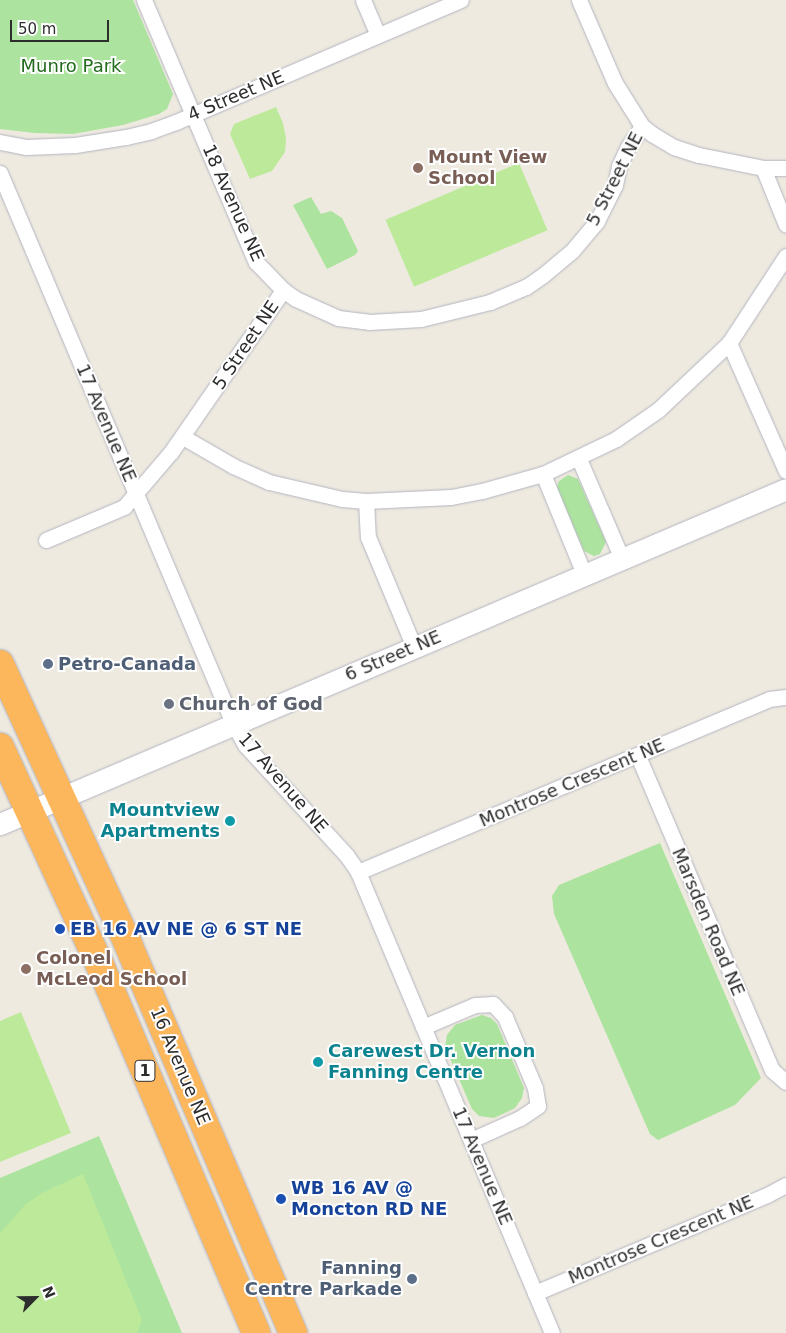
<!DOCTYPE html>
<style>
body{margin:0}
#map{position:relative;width:786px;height:1333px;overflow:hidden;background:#eeeae0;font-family:"DejaVu Sans",sans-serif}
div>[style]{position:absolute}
.green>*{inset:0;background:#ace39e}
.pitch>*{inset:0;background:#bdea9a;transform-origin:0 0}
.roads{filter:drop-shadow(0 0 1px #b3b4c0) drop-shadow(0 0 1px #b3b4c0)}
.street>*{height:15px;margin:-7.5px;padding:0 7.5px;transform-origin:7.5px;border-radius:7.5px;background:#fff}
.secondary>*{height:21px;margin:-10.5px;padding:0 10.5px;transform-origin:10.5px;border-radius:10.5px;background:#fff}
.highway>*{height:28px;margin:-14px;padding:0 14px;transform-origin:14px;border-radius:14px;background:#fcb75d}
.dots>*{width:14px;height:14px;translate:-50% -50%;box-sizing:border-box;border:2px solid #fff;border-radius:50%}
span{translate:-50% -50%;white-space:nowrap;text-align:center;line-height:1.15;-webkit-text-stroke:4px #fff;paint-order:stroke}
.shield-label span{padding:1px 4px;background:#fff;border:1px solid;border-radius:4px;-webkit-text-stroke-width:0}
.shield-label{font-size:16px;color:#2d2d2d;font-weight:700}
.park-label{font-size:18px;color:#226b1c}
.street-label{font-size:18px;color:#2d2d2d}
.education-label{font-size:18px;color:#785e54;font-weight:700}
.left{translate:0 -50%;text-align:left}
.service-label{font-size:18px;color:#4e5e75;font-weight:700}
.right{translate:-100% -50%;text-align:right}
.worship-label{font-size:18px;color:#5b616d;font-weight:700}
.culture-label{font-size:18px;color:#0d838f;font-weight:700}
.transit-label{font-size:18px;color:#164399;font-weight:700}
.north{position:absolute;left:10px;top:1273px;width:50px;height:50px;-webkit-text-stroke:4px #fff;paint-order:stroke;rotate:67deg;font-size:14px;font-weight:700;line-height:20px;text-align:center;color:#2d2d2d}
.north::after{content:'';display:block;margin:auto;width:18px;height:22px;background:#2d2d2d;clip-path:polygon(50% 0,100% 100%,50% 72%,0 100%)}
.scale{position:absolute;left:10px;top:20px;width:99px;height:22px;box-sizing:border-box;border:2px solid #2d2d2d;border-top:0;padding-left:6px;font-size:15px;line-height:18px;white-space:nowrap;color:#2d2d2d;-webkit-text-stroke:4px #fff;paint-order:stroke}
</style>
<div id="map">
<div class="green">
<div style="clip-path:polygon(0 0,133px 0,173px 94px,167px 109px,159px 114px,123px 125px,73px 134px,35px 133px,0 129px)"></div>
<div style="clip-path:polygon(311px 197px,321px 214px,331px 211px,342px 218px,358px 251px,355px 255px,327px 269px,293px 205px)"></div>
<div style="clip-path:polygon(568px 475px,578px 479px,606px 542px,600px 554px,594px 556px,584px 551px,557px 487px,559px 481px)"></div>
<div style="clip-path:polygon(660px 843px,761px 1078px,735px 1105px,658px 1140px,650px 1134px,554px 914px,552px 896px,559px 885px)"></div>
<div style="clip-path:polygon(482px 1015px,491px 1018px,497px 1024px,524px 1088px,522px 1098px,515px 1108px,494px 1118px,479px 1116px,472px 1109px,445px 1047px,447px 1035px,455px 1025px)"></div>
<div style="clip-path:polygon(99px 1136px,182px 1333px,0 1333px,0 1178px)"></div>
</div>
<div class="pitch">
<div style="clip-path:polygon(276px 107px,283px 123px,286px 138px,285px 152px,272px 171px,250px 179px,230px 134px,234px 124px)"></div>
<div style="left:519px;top:163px;width:73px;height:145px;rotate:67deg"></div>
<div style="clip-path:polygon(21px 1012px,71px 1133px,0 1162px,0 1021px)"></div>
<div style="clip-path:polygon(83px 1174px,142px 1320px,137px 1333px,0 1333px,0 1233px,25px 1205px,42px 1193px)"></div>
</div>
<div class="roads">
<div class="street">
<div style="left:144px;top:0;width:285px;rotate:66.9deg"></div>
<div style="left:256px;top:262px;width:39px;rotate:46deg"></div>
<div style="left:283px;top:290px;width:16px;rotate:35deg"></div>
<div style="left:296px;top:299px;width:46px;rotate:24.3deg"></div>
<div style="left:338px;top:318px;width:31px;rotate:7deg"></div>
<div style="left:369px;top:322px;width:52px;rotate:-3.3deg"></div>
<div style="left:421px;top:319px;width:71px;rotate:-13.8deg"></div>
<div style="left:490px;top:302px;width:39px;rotate:-23deg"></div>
<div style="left:526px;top:287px;width:19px;rotate:-35deg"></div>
<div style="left:542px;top:276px;width:39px;rotate:-40deg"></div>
<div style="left:572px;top:251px;width:39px;rotate:-50deg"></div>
<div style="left:597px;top:221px;width:40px;rotate:-63.4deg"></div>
<div style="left:615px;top:185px;width:19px;rotate:-78deg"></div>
<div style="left:619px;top:166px;width:21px;rotate:-65deg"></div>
<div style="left:628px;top:147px;width:25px;rotate:-56deg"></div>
<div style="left:363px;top:0;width:38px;rotate:67deg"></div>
<div style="left:579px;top:0;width:90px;rotate:66.6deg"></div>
<div style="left:615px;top:83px;width:51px;rotate:57.9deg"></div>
<div style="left:642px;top:126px;width:13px;rotate:39deg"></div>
<div style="left:652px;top:134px;width:26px;rotate:31deg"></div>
<div style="left:674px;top:147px;width:26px;rotate:18deg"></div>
<div style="left:699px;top:155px;width:65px;rotate:11.5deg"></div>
<div style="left:763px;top:168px;width:23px"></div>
<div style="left:0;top:142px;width:26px;rotate:11deg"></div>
<div style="left:26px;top:147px;width:49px;rotate:-2.3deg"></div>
<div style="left:75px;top:145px;width:52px;rotate:-8.9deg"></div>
<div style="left:126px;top:137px;width:26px;rotate:-13deg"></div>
<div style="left:151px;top:131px;width:27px;rotate:-20deg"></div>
<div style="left:176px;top:122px;width:310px;rotate:-23.2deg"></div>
<div style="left:763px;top:168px;width:61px;rotate:68deg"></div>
<div style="left:0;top:173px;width:597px;rotate:67.04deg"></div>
<div style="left:233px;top:723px;width:26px;rotate:61deg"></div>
<div style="left:246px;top:746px;width:149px;rotate:47.4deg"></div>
<div style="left:347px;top:856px;width:19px;rotate:55deg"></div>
<div style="left:358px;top:872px;width:500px;rotate:67.18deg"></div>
<div style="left:729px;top:343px;width:140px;rotate:66deg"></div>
<div style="left:183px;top:437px;width:58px;rotate:30.1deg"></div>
<div style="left:233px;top:466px;width:39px;rotate:24deg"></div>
<div style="left:269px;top:482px;width:75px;rotate:13.1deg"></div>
<div style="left:342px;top:499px;width:24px;rotate:5deg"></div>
<div style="left:366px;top:501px;width:85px;rotate:-2.7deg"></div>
<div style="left:451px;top:497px;width:32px;rotate:-11deg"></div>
<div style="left:482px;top:491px;width:63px;rotate:-15.6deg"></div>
<div style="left:543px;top:474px;width:81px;rotate:-25.6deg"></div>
<div style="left:616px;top:439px;width:51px;rotate:-34.6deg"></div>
<div style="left:658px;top:410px;width:98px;rotate:-43.3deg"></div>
<div style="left:729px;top:343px;width:104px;rotate:-56.8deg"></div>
<div style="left:579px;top:459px;width:109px;rotate:66.7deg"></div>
<div style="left:543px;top:474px;width:108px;rotate:67.7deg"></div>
<div style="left:366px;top:501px;width:36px;rotate:87deg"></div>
<div style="left:368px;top:537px;width:119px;rotate:67.3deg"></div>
<div style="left:46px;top:540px;width:85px;rotate:-22.9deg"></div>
<div style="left:124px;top:507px;width:72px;rotate:-49.5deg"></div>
<div style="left:171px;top:452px;width:197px;rotate:-55.3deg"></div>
<div style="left:638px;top:756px;width:341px;rotate:66.9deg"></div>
<div style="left:772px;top:1070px;width:18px;rotate:41deg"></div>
<div style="left:358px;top:872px;width:446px;rotate:-22.8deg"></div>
<div style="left:769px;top:699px;width:17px;rotate:-7deg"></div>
<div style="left:423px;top:1027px;width:56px;rotate:-22.9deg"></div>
<div style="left:475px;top:1005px;width:18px;rotate:-3deg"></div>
<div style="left:493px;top:1004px;width:18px;rotate:47deg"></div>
<div style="left:505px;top:1017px;width:77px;rotate:67.1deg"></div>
<div style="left:535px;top:1088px;width:18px;rotate:81deg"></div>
<div style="left:538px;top:1106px;width:22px;rotate:146deg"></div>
<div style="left:520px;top:1118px;width:54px;rotate:155.8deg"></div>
<div style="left:535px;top:1293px;width:252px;rotate:-22.9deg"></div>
<div style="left:767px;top:1195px;width:21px;rotate:-28deg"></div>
</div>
<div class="secondary">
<div style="left:0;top:824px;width:854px;rotate:-23.08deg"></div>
</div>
<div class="highway">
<div style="left:0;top:664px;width:308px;rotate:65.4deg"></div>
<div style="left:128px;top:944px;width:423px;rotate:67deg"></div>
<div style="left:0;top:747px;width:240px;rotate:65.4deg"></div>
<div style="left:100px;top:965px;width:400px;rotate:67deg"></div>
</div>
</div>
<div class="dots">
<div style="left:418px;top:168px;background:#8d6e63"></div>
<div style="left:48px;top:664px;background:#5c6f8a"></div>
<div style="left:169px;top:704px;background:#6b7280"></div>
<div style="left:230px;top:821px;background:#0f9aa8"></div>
<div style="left:60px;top:929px;background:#1a4fb4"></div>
<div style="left:26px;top:969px;background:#8d6e63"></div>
<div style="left:318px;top:1062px;background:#0f9aa8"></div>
<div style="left:281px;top:1199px;background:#1a4fb4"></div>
<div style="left:412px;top:1279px;background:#5c6f8a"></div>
</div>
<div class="shield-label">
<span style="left:145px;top:1071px">1</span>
</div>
<div class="park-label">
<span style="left:71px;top:66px">Munro Park</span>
</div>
<div class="street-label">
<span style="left:236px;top:96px;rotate:-23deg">4 Street NE</span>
<span style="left:615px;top:179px;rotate:-63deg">5 Street NE</span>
<span style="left:233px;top:203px;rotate:66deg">18 Avenue NE</span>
<span style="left:246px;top:345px;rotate:-56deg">5 Street NE</span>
<span style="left:106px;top:423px;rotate:67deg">17 Avenue NE</span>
<span style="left:393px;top:656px;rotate:-23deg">6 Street NE</span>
<span style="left:283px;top:783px;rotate:49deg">17 Avenue NE</span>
<span style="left:572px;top:783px;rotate:-23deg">Montrose Crescent NE</span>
<span style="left:708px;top:922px;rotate:67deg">Marsden Road NE</span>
<span style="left:180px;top:1066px;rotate:67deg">16 Avenue NE</span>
<span style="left:482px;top:1166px;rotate:67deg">17 Avenue NE</span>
<span style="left:661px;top:1240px;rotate:-23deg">Montrose Crescent NE</span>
</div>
<div class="education-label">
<span class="left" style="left:428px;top:168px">Mount View<br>School</span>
<span class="left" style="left:36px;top:969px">Colonel<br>McLeod School</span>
</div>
<div class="service-label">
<span class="left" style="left:58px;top:664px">Petro-Canada</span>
<span class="right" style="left:402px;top:1279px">Fanning<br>Centre Parkade</span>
</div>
<div class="worship-label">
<span class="left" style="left:179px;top:704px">Church of God</span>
</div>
<div class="culture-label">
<span class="right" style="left:220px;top:821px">Mountview<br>Apartments</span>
<span class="left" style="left:328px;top:1062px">Carewest Dr. Vernon<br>Fanning Centre</span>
</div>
<div class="transit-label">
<span class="left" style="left:70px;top:929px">EB 16 AV NE @ 6 ST NE</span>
<span class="left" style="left:291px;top:1199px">WB 16 AV @<br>Moncton RD NE</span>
</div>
<div class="north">N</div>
<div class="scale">50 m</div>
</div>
